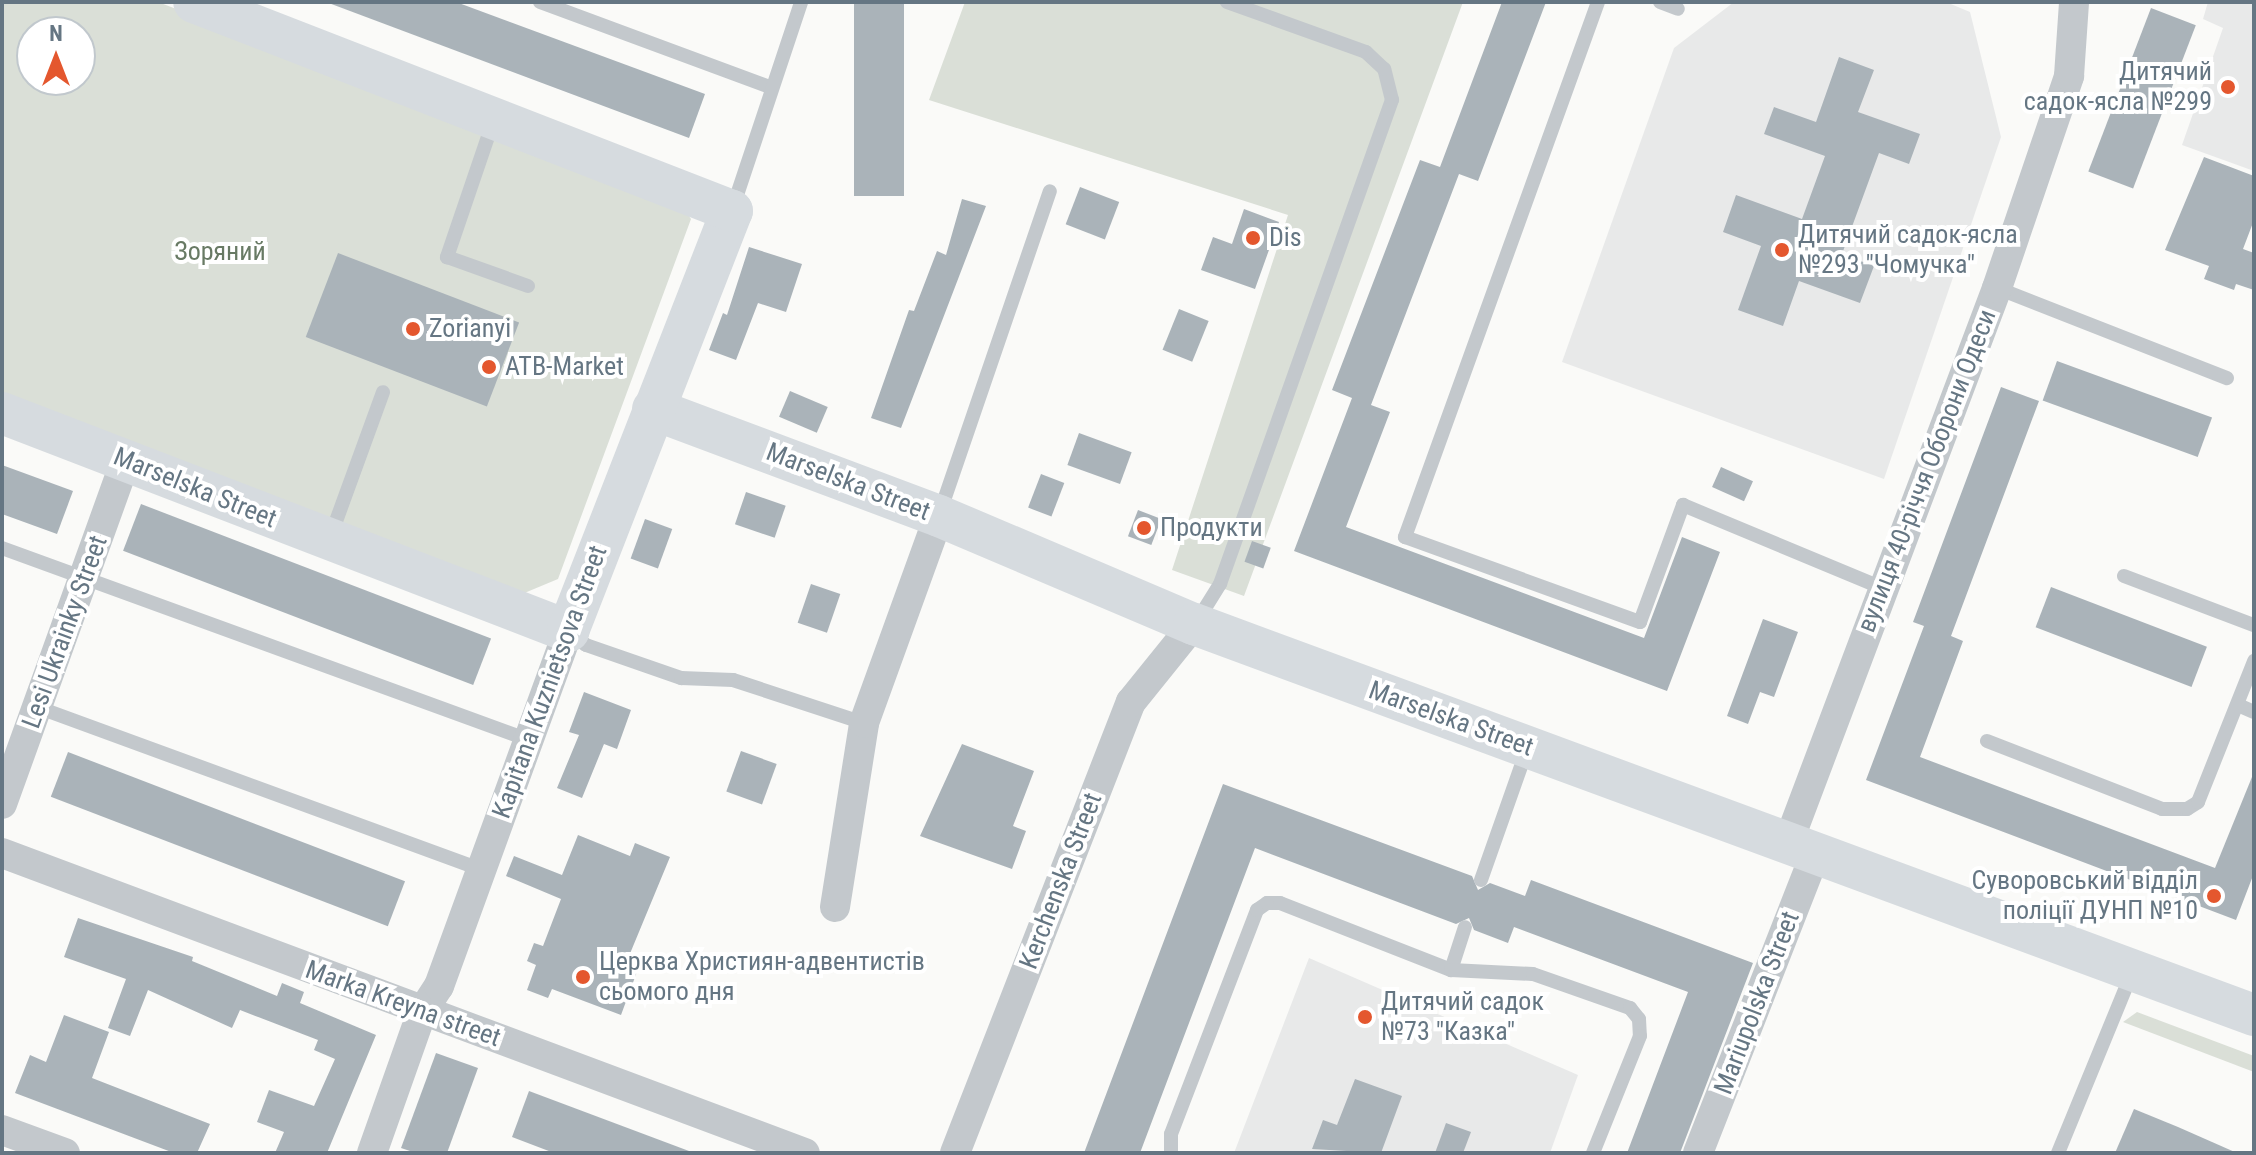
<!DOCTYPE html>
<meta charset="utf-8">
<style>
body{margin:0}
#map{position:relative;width:2256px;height:1155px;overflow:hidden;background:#fafaf8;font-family:"Roboto Condensed",sans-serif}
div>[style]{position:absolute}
.built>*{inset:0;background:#e8e9e9}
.green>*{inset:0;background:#dadfd7}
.building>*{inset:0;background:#aab3b9;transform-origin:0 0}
.lane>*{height:14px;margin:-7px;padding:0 7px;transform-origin:7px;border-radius:7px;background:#c3c8cc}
.street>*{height:30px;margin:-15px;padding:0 15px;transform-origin:15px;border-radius:15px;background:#c3c8cc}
.secondary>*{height:42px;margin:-21px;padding:0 21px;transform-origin:21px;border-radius:21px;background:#d6dbdf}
.dots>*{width:22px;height:22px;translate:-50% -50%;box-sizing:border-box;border:4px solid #fff;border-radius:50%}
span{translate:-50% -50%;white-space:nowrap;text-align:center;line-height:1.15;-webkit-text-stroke:8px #fff;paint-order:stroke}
.poi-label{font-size:26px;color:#657683}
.right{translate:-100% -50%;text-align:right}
.left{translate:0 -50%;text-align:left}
.park-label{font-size:26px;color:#687a64}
.street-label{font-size:26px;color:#657683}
.frame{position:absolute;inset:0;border:4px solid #657683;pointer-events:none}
.north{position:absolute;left:16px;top:16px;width:80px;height:80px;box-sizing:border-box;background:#fff;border:2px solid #c1c8cd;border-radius:50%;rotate:0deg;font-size:22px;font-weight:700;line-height:32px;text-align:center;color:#657683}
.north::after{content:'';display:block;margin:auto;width:28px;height:36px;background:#e4572e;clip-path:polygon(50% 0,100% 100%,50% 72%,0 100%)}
</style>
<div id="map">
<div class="built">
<div style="clip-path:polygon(1734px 2px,1946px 2px,1970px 12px,2001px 137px,1884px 479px,1562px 362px,1674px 48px)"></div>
<div style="clip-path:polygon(2208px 2px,2254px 2px,2254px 171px,2182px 145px,2223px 28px,2203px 19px)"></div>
<div style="clip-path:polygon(1309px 958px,1578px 1075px,1550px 1153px,1234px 1153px)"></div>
</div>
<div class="green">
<div style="clip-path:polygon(evenodd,2px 2px,158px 2px,679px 202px,691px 219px,558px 579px,522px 594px,2px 395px,2px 2px,32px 32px,80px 32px,80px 80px,32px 80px,32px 32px)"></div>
<div style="clip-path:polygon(965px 2px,1463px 2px,1244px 596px,1172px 570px,1288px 215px,929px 100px)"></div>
<div style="clip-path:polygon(2137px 1012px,2254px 1056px,2254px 1072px,2123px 1022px)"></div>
</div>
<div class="building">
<div style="clip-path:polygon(326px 2px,456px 2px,705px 94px,689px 138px)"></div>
<div style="left:854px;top:2px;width:50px;height:194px"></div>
<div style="clip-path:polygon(1502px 2px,1546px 2px,1478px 181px,1459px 174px,1371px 405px,1390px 412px,1346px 527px,1644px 638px,1682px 537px,1720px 552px,1667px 691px,1294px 551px,1352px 398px,1332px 390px,1420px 160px,1440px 167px)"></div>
<div style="left:2151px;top:8px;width:48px;height:175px;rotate:21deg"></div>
<div style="clip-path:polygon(1839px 57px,1874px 70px,1858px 112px,1920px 134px,1909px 164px,1879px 153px,1842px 254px,1874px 266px,1860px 303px,1799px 281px,1783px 326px,1738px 310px,1761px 246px,1723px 232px,1736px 195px,1802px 219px,1825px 156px,1764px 134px,1774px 107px,1816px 122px)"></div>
<div style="clip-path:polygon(2204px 157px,2254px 176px,2254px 220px,2243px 249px,2254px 253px,2254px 290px,2236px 284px,2234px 290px,2204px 279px,2209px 266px,2165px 250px)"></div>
<div style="left:1080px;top:187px;width:42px;height:40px;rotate:21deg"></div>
<div style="clip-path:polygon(962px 199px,986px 206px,901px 428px,871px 418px,909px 310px,914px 311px,937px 251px,946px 255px)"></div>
<div style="clip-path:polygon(1244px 209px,1279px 222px,1255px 289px,1201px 270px,1213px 237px,1232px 244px)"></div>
<div style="clip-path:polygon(749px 247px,802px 264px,786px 312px,758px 303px,736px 360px,709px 350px,723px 313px,727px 315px)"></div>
<div style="left:338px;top:253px;width:194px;height:90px;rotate:21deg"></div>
<div style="left:1179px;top:309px;width:32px;height:44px;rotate:22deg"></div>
<div style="left:2057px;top:361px;width:165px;height:42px;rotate:20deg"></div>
<div style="clip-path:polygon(2001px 387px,2039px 401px,1951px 636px,1963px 641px,1920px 757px,2215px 868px,2254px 772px,2254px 873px,2236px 920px,1866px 780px,1924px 626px,1913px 622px)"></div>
<div style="left:790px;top:391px;width:41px;height:28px;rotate:23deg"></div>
<div style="left:1079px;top:433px;width:56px;height:34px;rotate:20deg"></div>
<div style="clip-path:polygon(2px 465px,73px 491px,57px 534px,2px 514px)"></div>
<div style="left:1721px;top:467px;width:35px;height:22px;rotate:24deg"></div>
<div style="left:1041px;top:474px;width:25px;height:36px;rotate:21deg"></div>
<div style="left:746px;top:492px;width:42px;height:34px;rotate:19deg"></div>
<div style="left:141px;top:504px;width:375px;height:50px;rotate:21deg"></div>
<div style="left:1138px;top:510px;width:25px;height:28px;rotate:21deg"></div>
<div style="left:645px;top:519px;width:29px;height:42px;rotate:20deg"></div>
<div style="left:1252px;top:541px;width:20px;height:22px;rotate:20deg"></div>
<div style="left:811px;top:584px;width:31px;height:41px;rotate:19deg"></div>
<div style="left:2051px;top:587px;width:167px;height:43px;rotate:21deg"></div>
<div style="clip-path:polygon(1763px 619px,1798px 632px,1774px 697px,1760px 692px,1748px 724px,1727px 716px)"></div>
<div style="clip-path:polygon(584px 692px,631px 710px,617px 749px,604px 744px,582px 798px,557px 788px,579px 735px,569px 732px)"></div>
<div style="clip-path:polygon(962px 744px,1034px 771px,1013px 826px,1026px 831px,1012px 869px,920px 836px)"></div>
<div style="left:741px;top:751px;width:38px;height:43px;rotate:20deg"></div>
<div style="left:68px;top:752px;width:361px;height:48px;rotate:21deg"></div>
<div style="clip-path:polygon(1223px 784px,1472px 876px,1478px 890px,1490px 883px,1525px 896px,1531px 880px,1753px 963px,1680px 1153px,1627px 1153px,1688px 992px,1514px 927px,1508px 943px,1474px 930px,1469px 918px,1456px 924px,1255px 848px,1140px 1153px,1084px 1153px)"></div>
<div style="clip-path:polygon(578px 835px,630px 856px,635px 843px,670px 857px,629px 956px,641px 961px,621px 1015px,552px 989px,548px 998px,527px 990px,536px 965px,527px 961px,534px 943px,543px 946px,561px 899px,506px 876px,514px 856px,562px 875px)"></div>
<div style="clip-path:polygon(78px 918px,193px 957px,192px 961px,277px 996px,282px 983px,304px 992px,300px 1003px,376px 1035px,327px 1153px,275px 1153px,284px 1132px,257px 1122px,269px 1090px,314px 1106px,335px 1059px,314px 1050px,318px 1040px,240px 1010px,232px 1028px,148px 990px,130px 1036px,108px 1028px,126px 979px,64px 957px)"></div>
<div style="clip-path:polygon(64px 1015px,109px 1032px,92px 1078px,210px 1124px,197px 1153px,174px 1153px,15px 1093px,30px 1055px,46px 1062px)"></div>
<div style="clip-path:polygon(436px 1053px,478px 1068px,447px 1153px,416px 1153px,401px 1148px)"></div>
<div style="clip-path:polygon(1355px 1079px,1402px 1096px,1381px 1153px,1312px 1149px,1323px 1120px,1337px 1125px)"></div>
<div style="clip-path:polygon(529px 1091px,689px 1151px,689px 1153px,554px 1153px,512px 1137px)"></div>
<div style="clip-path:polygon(2134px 1109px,2178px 1127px,2237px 1153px,2115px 1153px)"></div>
<div style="clip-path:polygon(1446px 1123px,1471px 1132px,1463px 1153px,1435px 1153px)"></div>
</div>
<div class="lane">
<div style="left:540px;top:2px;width:245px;rotate:20.3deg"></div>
<div style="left:1598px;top:2px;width:569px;rotate:109.84deg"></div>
<div style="left:1405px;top:537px;width:250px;rotate:19.9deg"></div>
<div style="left:1640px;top:622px;width:125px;rotate:-69.8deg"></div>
<div style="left:1683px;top:505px;width:216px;rotate:22.6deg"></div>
<div style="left:1660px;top:2px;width:19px;rotate:21deg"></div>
<div style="left:493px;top:122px;width:143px;rotate:108.8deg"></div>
<div style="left:447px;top:257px;width:86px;rotate:19.7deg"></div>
<div style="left:733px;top:207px;width:216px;rotate:-71.6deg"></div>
<div style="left:1997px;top:288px;width:247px;rotate:21.4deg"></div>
<div style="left:940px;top:512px;width:339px;rotate:-71.1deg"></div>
<div style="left:331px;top:535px;width:152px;rotate:-70deg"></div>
<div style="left:2px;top:548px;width:561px;rotate:20.02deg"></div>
<div style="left:2124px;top:576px;width:139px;rotate:20.7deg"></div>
<div style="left:1197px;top:621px;width:44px;rotate:-58.1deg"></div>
<div style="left:1220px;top:584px;width:514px;rotate:-70.44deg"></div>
<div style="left:1392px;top:100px;width:32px;rotate:-104deg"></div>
<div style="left:1384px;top:69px;width:25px;rotate:-137deg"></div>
<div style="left:1366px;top:52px;width:148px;rotate:-160.2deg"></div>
<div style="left:568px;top:632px;width:22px;rotate:36deg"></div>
<div style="left:586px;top:645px;width:101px;rotate:19.2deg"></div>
<div style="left:681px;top:678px;width:52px;rotate:2.2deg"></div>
<div style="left:733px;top:680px;width:138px;rotate:18.2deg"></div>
<div style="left:2238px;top:705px;width:17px;rotate:24deg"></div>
<div style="left:37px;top:707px;width:474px;rotate:20.1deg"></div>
<div style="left:1987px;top:741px;width:188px;rotate:21.2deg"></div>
<div style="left:2162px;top:809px;width:25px"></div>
<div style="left:2187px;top:809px;width:13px;rotate:-32deg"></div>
<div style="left:2198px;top:802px;width:152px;rotate:-68.3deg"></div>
<div style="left:1481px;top:880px;width:136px;rotate:-70.6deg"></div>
<div style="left:1451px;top:970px;width:45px;rotate:-72deg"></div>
<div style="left:1171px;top:1153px;width:19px;rotate:-90deg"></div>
<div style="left:1171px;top:1134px;width:240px;rotate:-69deg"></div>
<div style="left:1257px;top:910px;width:12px;rotate:-35deg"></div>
<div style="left:1267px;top:903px;width:13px"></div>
<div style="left:1280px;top:903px;width:184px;rotate:21.4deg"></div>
<div style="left:1451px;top:970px;width:82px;rotate:2.8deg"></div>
<div style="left:1533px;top:974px;width:103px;rotate:19.3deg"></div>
<div style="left:1630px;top:1008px;width:14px;rotate:51deg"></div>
<div style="left:1639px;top:1019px;width:17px;rotate:87deg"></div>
<div style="left:1640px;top:1036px;width:126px;rotate:111.9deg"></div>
<div style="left:2058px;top:1153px;width:192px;rotate:-67.7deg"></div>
</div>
<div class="street">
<div style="left:2px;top:804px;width:366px;rotate:-70.2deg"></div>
<div style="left:1788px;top:843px;width:593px;rotate:-69.36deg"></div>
<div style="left:1997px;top:288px;width:224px;rotate:-71.2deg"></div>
<div style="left:2069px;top:76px;width:74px;rotate:-86.1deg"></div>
<div style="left:2px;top:853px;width:857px;rotate:20.49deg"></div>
<div style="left:835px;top:907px;width:186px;rotate:-81deg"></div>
<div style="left:864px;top:723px;width:220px;rotate:-70.1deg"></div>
<div style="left:2px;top:1130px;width:67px;rotate:20.1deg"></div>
<div style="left:372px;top:1153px;width:150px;rotate:-70.5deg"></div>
<div style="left:422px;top:1012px;width:31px;rotate:-57deg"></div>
<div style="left:439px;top:986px;width:378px;rotate:-70deg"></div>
<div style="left:955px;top:1153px;width:484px;rotate:-68.7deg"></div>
<div style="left:1131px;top:702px;width:100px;rotate:-51.1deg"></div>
<div style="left:1698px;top:1153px;width:321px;rotate:-68.6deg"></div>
</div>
<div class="secondary">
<div style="left:653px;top:409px;width:305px;rotate:20.5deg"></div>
<div style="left:939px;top:516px;width:277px;rotate:23deg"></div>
<div style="left:1194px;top:624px;width:1130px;rotate:20.25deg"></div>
<div style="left:2px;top:413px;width:607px;rotate:21.06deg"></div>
<div style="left:568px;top:631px;width:451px;rotate:-68.7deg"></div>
<div style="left:732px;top:211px;width:577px;rotate:-158.77deg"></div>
</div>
<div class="dots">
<div style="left:2228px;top:87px;background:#e4572e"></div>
<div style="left:1253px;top:238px;background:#e4572e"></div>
<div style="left:1782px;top:250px;background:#e4572e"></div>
<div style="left:413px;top:329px;background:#e4572e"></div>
<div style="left:489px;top:367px;background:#e4572e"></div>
<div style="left:1144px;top:528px;background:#e4572e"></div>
<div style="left:2214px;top:896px;background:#e4572e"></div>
<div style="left:583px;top:977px;background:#e4572e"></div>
<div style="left:1365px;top:1017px;background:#e4572e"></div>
</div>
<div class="poi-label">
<span class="right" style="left:2212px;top:87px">Дитячий<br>садок-ясла №299</span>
<span class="left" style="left:1798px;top:250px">Дитячий садок-ясла<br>№293 "Чомучка"</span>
<span class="left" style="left:1269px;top:238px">Dis</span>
<span class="left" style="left:429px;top:329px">Zorianyi</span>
<span class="left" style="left:505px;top:367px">ATB-Market</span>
<span class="left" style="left:1160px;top:528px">Продукти</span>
<span class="right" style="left:2198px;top:896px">Суворовський відділ<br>поліції ДУНП №10</span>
<span class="left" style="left:599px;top:977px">Церква Християн-адвентистів<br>сьомого дня</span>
<span class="left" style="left:1381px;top:1017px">Дитячий садок<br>№73 "Казка"</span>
</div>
<div class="park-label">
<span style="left:220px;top:252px">Зоряний</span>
</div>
<div class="street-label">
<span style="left:1927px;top:471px;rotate:-69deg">вулиця 40-річчя Оборони Одеси</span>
<span style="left:848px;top:482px;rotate:21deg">Marselska Street</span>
<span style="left:195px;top:488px;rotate:22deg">Marselska Street</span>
<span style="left:65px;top:632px;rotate:-70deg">Lesi Ukrainky Street</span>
<span style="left:550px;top:682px;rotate:-70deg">Kapitana Kuznietsova Street</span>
<span style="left:1451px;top:719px;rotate:20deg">Marselska Street</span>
<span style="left:1061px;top:881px;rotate:-69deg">Kerchenska Street</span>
<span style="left:1757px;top:1003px;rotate:-69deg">Mariupolska Street</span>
<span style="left:403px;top:1004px;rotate:20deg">Marka Kreyna street</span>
</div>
<div class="frame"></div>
<div class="north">N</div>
</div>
